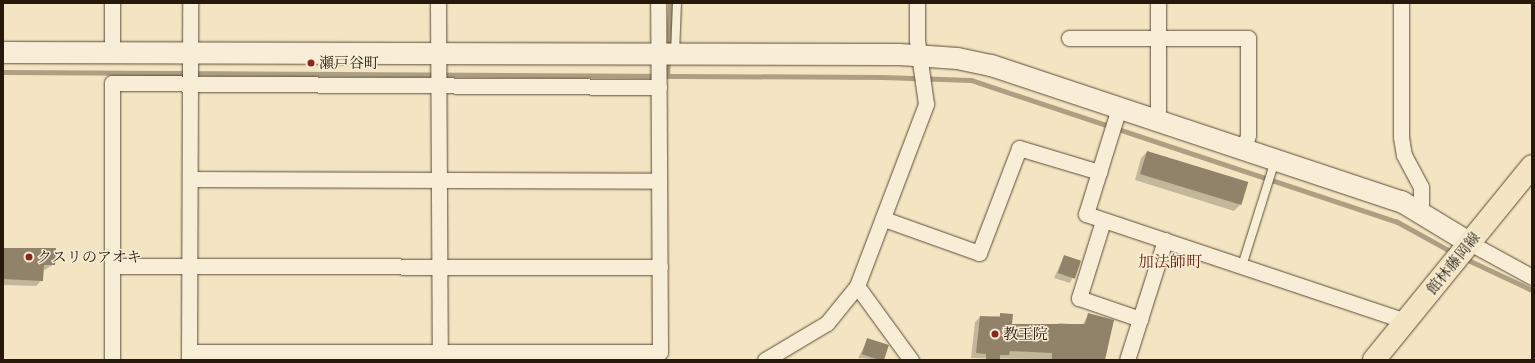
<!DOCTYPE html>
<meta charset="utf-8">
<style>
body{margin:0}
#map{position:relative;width:1535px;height:363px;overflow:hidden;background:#f4e5c2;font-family:"Gentium Book Plus","Noto Serif JP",serif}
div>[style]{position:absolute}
.shadow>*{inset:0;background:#0003}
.stream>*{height:4.5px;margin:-2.25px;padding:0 2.25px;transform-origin:2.25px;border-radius:2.25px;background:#ae9f83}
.building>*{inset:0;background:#91836a;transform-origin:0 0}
.roads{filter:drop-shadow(0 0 1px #5a4b38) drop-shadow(0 0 1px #5a4b38)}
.lane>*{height:8px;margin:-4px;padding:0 4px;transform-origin:4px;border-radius:4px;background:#f8eed7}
.street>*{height:15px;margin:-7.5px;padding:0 7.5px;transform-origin:7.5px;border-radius:7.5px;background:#f8eed7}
.secondary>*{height:21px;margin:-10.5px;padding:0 10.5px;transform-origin:10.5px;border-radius:10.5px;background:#f8eed7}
.primary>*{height:22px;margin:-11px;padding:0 11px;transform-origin:11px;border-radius:11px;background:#f4e5c2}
.dots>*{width:11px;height:11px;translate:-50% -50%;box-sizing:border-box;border:2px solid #f8eed7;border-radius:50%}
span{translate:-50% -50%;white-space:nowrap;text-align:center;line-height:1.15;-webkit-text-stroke:3px #f8eed7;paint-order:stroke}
.poi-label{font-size:15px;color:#26180a}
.left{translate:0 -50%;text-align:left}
.street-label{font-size:15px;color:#26180a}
.neighbourhood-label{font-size:16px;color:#7a1f14}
.frame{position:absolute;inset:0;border:4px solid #26180a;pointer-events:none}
</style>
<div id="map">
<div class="shadow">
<div style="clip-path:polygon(1147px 152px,1240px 205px,1234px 211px,1135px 180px,1141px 158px)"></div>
<div style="clip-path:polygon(3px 249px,54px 264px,43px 271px,42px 280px,36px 286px,3px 285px)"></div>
<div style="clip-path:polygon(1064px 256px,1080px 262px,1070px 283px,1054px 278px)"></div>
<div style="clip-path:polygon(1089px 314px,1103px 360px,971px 358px,975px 322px,980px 317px,1012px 315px,1011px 324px,1056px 327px,1059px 323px,1082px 325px)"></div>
<div style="clip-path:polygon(868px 339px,888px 346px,883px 360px,858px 358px)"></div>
</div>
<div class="stream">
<div style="left:668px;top:49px;width:46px;rotate:-87.5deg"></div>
<div style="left:3px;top:72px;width:880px;rotate:0.33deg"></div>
<div style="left:883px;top:77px;width:88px;rotate:2deg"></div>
<div style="left:971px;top:80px;width:448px;rotate:18.4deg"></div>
<div style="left:1396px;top:221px;width:66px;rotate:28.9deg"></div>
<div style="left:667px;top:75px;width:16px;rotate:-86deg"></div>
<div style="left:1464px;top:258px;width:75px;rotate:25.2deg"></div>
</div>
<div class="building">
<div style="left:1147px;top:151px;width:106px;height:24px;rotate:17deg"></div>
<div style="clip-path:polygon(3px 248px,56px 248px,55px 265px,44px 265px,43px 281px,3px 279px)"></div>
<div style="left:1064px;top:255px;width:18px;height:19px;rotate:19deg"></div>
<div style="clip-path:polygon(1000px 313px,1013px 314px,1012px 324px,1085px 324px,1088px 313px,1114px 320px,1105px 360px,1052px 360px,1052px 353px,1010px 351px,1009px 355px,1000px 355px,1000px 360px,986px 359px,986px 354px,976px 353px,980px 316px,1000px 317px)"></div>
<div style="left:867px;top:338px;width:23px;height:17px;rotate:18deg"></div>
</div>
<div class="roads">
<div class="lane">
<div style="left:675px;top:54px;width:51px;rotate:-87.8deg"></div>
<div style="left:1242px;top:266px;width:110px;rotate:-72.6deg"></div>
</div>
<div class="street">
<div style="left:438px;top:3px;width:357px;rotate:89.7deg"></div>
<div style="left:1158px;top:3px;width:118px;rotate:90deg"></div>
<div style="left:1401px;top:3px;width:134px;rotate:90deg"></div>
<div style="left:1401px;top:137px;width:18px;rotate:81deg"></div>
<div style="left:1404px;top:155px;width:36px;rotate:62deg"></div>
<div style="left:1421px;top:187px;width:24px;rotate:90deg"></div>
<div style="left:1069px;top:38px;width:179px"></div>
<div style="left:1248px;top:38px;width:97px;rotate:90deg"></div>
<div style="left:1248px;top:135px;width:15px;rotate:106deg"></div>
<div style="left:112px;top:53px;width:50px;rotate:-90deg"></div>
<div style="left:1119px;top:108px;width:111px;rotate:107.3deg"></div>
<div style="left:1086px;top:214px;width:337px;rotate:18.5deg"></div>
<div style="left:190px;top:179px;width:469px;rotate:0.2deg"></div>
<div style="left:884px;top:219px;width:101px;rotate:19.7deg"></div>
<div style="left:979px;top:253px;width:112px;rotate:-69.1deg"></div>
<div style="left:1019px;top:148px;width:84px;rotate:16.7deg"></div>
<div style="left:1103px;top:221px;width:81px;rotate:107.3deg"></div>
<div style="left:1079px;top:298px;width:65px;rotate:19deg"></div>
<div style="left:1470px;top:243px;width:71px;rotate:28.7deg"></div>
<div style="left:112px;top:266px;width:548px;rotate:0.1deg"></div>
<div style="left:857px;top:286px;width:92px;rotate:53.9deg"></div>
<div style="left:189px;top:352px;width:471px"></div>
<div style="left:660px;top:352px;width:349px;rotate:-90.3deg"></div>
<div style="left:112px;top:360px;width:277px;rotate:-90deg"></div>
<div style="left:112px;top:83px;width:547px;rotate:0.42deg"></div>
<div style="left:189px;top:360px;width:357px;rotate:-89.8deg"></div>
<div style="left:765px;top:360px;width:72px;rotate:-30.8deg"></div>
<div style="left:827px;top:323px;width:48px;rotate:-51deg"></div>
<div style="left:857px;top:286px;width:195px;rotate:-69.2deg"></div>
<div style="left:926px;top:104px;width:65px;rotate:-98deg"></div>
<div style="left:917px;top:40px;width:37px;rotate:-90deg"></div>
<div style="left:1127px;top:360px;width:126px;rotate:-72.4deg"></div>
</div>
<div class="secondary">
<div style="left:3px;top:52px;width:896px;rotate:0.13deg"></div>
<div style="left:899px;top:54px;width:58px;rotate:3.9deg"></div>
<div style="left:957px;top:58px;width:35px;rotate:12deg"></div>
<div style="left:991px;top:65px;width:432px;rotate:18.4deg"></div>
<div style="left:1401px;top:201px;width:81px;rotate:31.3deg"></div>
</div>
<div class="primary">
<div style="left:1374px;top:360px;width:250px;rotate:-50.8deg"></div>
</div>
</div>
<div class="dots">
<div style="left:311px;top:63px;background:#8f2418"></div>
<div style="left:29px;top:257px;background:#8f2418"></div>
<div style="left:995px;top:334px;background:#8f2418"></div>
</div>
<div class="poi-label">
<span class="left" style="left:319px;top:63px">瀬戸谷町</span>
<span class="left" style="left:37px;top:257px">クスリのアオキ</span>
<span class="left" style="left:1003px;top:334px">教王院</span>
</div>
<div class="street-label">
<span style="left:1453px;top:263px;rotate:-51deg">館林藤岡線</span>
</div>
<div class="neighbourhood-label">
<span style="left:1170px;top:261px">加法師町</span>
</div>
<div class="frame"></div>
</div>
